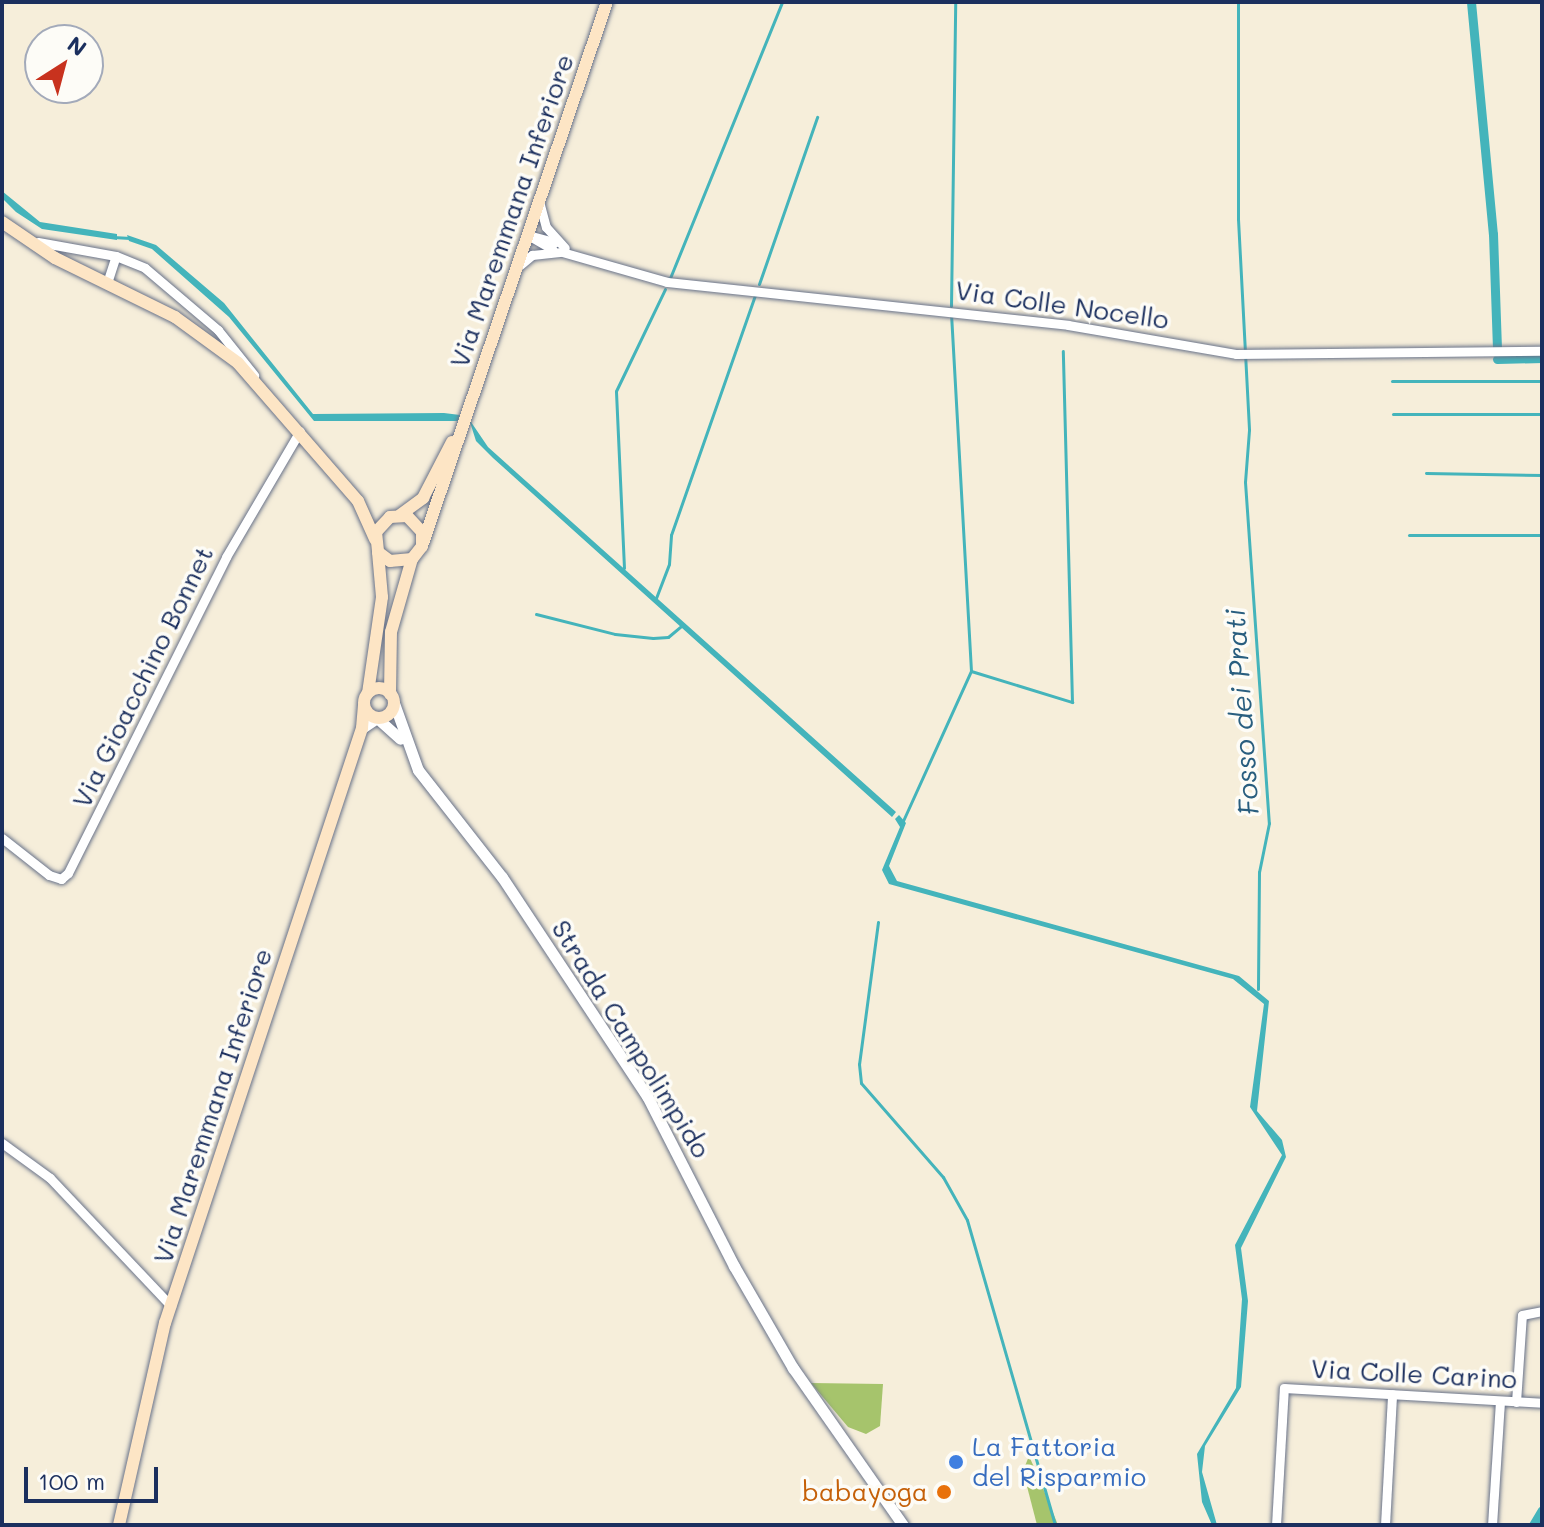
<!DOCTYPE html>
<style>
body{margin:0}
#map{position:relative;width:1544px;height:1527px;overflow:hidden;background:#f6eeda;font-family:Mali,sans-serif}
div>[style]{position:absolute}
.green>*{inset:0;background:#a6c46c}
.water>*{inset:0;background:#44b4bb}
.stream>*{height:3px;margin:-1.5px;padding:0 1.5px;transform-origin:1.5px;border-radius:1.5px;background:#44b4bb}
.canal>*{height:9px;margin:-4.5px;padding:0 4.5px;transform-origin:4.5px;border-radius:4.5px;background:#44b4bb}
.roads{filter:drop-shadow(0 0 2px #687289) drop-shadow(0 0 2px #687289)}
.minor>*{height:9px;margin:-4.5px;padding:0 4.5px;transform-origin:4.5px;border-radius:4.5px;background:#fff}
.tertiary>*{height:11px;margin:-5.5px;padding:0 5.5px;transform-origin:5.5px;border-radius:5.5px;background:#fff}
.secondary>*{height:12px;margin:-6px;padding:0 6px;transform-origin:6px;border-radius:6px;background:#fde5c5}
.secondary>.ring{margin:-6px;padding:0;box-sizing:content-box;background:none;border:12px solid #fde5c5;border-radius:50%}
.dots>*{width:22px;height:22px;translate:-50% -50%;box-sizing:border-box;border:4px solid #fdfcf7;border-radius:50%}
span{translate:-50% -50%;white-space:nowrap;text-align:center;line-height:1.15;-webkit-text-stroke:7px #fdfcf7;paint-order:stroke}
.street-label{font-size:26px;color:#1b2f5e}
.shop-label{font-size:26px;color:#366cbe}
.left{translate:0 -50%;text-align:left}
.food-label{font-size:26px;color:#c56008}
.right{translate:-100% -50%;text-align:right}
.water-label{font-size:28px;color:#295e7f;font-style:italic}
.frame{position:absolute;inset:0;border:4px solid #1b2f5e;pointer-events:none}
.north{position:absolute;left:24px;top:24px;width:80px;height:80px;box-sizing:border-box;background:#fdfcf7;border:2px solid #a3aaba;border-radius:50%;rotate:36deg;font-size:22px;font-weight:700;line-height:32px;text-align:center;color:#1b2f5e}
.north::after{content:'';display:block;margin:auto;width:28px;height:36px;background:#c8321e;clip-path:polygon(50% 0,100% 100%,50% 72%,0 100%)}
.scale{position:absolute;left:24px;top:1467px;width:134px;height:36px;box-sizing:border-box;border:4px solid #1b2f5e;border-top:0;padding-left:10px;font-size:24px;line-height:28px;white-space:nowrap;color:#1b2f5e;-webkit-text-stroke:6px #fdfcf7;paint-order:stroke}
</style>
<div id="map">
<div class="green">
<div style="clip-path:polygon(811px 1383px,883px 1384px,880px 1426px,866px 1434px,848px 1427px)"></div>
<div style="clip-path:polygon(1029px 1456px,1038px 1476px,1058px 1525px,1037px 1525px,1023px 1471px)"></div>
</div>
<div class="water">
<div style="clip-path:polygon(2px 191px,40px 222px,117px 234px,117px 240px,42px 229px,16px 212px,2px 198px)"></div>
<div style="clip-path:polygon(127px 235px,156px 245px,224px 303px,313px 414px,444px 413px,460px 415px,458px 421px,314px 421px,229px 317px,152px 249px,129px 241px)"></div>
<div style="clip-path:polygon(469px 419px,488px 447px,896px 812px,892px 817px,493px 458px,476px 441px)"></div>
<div style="clip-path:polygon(899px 815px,906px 823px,889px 866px,897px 881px,1239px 976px,1269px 1001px,1257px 1111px,1282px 1140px,1286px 1157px,1241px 1248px,1248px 1301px,1241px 1387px,1205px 1446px,1202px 1472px,1217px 1525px,1212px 1525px,1202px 1502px,1197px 1454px,1236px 1388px,1242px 1299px,1235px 1245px,1282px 1155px,1250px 1107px,1264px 1004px,1233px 979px,889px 884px,882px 870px,900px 827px,895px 819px)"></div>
</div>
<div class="stream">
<div style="left:1238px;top:2px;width:217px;rotate:90deg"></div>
<div style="left:1238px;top:219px;width:211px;rotate:87deg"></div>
<div style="left:1249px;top:430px;width:52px;rotate:94.4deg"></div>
<div style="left:1245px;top:482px;width:342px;rotate:86deg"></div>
<div style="left:1269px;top:823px;width:50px;rotate:101.5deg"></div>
<div style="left:1259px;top:872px;width:117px;rotate:90.5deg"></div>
<div style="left:113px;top:237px;width:17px;rotate:3deg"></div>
<div style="left:670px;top:278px;width:298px;rotate:-67.9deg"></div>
<div style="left:759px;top:284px;width:177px;rotate:-70.8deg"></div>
<div style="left:951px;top:306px;width:304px;rotate:-89.2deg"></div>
<div style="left:1392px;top:381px;width:150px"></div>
<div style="left:1393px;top:414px;width:149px"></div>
<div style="left:1426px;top:473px;width:116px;rotate:1deg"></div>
<div style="left:1409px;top:535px;width:133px"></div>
<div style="left:624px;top:568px;width:177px;rotate:-92.6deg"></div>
<div style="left:616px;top:391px;width:113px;rotate:-64.3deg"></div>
<div style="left:656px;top:598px;width:36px;rotate:-69deg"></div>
<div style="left:669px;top:564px;width:29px;rotate:-86deg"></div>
<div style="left:671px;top:535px;width:254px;rotate:-70.7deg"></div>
<div style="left:536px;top:614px;width:81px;rotate:14.2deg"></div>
<div style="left:615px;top:634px;width:38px;rotate:6deg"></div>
<div style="left:653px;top:638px;width:15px;rotate:-4deg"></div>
<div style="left:668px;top:637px;width:17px;rotate:-40deg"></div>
<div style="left:971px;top:671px;width:106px;rotate:17.1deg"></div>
<div style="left:1072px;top:702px;width:351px;rotate:-91.5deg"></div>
<div style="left:902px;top:823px;width:167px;rotate:-65.6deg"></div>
<div style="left:971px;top:671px;width:356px;rotate:-93.2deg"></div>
<div style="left:878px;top:922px;width:143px;rotate:97.6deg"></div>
<div style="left:859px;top:1064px;width:19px;rotate:84deg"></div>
<div style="left:861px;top:1083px;width:125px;rotate:48.9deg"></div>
<div style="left:943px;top:1177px;width:49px;rotate:60.8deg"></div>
<div style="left:967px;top:1220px;width:317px;rotate:73.9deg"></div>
</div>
<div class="canal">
<div style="left:1471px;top:2px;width:233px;rotate:84.6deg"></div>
<div style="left:1493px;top:234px;width:117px;rotate:88deg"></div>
<div style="left:1497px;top:359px;width:45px;rotate:-1.3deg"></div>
<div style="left:1533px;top:1525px;width:17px;rotate:-59deg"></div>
</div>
<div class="roads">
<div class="minor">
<div style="left:540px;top:205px;width:23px;rotate:75deg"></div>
<div style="left:546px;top:227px;width:28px;rotate:48deg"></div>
<div style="left:528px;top:235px;width:28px;rotate:15deg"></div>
<div style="left:528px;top:235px;width:28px;rotate:30deg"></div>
<div style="left:38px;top:242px;width:79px;rotate:10.2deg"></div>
<div style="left:116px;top:256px;width:31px;rotate:22deg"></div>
<div style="left:145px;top:268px;width:96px;rotate:40.3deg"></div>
<div style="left:218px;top:330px;width:58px;rotate:51.3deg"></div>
<div style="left:520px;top:265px;width:16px;rotate:-40deg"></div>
<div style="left:532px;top:255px;width:30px;rotate:-6deg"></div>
<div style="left:562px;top:252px;width:109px;rotate:15.9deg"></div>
<div style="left:667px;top:282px;width:403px;rotate:6.1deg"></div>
<div style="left:1068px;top:325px;width:170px;rotate:9.8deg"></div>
<div style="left:1236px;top:354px;width:306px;rotate:-0.6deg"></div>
<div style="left:107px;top:283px;width:28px;rotate:-72deg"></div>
<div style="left:2px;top:838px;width:60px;rotate:38.2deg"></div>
<div style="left:49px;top:875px;width:13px;rotate:18deg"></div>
<div style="left:61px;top:879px;width:9px;rotate:-41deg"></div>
<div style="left:68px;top:873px;width:353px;rotate:-63.4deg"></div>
<div style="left:226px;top:557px;width:146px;rotate:-59.6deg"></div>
<div style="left:2px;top:1143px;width:59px;rotate:36.1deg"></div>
<div style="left:50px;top:1178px;width:176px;rotate:46.6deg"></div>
<div style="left:1516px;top:1402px;width:87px;rotate:-86.1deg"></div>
<div style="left:1522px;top:1315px;width:20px;rotate:-11deg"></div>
<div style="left:1276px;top:1525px;width:137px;rotate:-86.7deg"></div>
<div style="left:1284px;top:1388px;width:258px;rotate:3.3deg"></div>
<div style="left:1385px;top:1525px;width:131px;rotate:-86.9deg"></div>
<div style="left:1492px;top:1525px;width:123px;rotate:-86.3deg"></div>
</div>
<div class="tertiary">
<div style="left:394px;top:703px;width:71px;rotate:70.3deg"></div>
<div style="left:418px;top:770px;width:136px;rotate:51.9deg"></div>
<div style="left:502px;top:877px;width:263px;rotate:56.5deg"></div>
<div style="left:647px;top:1096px;width:191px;rotate:62.9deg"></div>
<div style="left:734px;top:1266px;width:118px;rotate:60deg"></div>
<div style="left:793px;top:1368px;width:192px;rotate:55deg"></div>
<div style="left:362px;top:728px;width:18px;rotate:-34deg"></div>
<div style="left:377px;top:718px;width:31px;rotate:42deg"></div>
</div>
<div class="secondary">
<div style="left:2px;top:222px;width:64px;rotate:34.2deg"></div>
<div style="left:55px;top:258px;width:134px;rotate:26.2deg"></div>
<div style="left:175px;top:317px;width:78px;rotate:36.1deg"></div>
<div style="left:238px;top:363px;width:183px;rotate:49deg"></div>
<div style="left:358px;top:501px;width:42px;rotate:65.9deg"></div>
<div style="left:400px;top:515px;width:29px;rotate:-36deg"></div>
<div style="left:423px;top:498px;width:63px;rotate:-62.6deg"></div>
<div style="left:422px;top:546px;width:14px;rotate:-90deg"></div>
<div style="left:422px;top:532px;width:22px;rotate:-133deg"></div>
<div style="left:407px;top:516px;width:17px;rotate:177deg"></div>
<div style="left:390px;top:517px;width:21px;rotate:133deg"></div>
<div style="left:376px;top:532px;width:20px;rotate:84deg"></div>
<div style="left:378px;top:552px;width:15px;rotate:37deg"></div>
<div style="left:390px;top:561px;width:22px;rotate:-5deg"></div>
<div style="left:412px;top:559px;width:16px;rotate:-52deg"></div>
<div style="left:422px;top:546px;width:575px;rotate:-71.22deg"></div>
<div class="ring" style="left:364px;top:688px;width:18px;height:18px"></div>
<div style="left:368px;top:693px;width:97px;rotate:-81.7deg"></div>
<div style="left:382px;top:597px;width:45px;rotate:-95.1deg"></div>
<div style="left:390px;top:694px;width:62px;rotate:-89.1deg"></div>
<div style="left:391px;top:632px;width:76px;rotate:-74deg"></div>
<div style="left:119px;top:1525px;width:207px;rotate:-77.2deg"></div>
<div style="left:165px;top:1323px;width:627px;rotate:-71.68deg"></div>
<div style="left:362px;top:728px;width:23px;rotate:-85deg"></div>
</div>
</div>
<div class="dots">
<div style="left:956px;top:1462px;background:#3f7fe0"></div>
<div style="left:944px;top:1492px;background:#e8710a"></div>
</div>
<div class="street-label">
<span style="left:512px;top:211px;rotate:-71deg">Via Maremmana Inferiore</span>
<span style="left:1062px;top:305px;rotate:8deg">Via Colle Nocello</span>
<span style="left:143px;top:677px;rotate:-64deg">Via Gioacchino Bonnet</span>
<span style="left:631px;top:1039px;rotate:58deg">Strada Campolimpido</span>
<span style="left:213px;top:1106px;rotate:-72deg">Via Maremmana Inferiore</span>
<span style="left:1414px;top:1374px;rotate:3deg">Via Colle Carino</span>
</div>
<div class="shop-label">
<span class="left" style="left:972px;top:1462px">La Fattoria<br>del Risparmio</span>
</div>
<div class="food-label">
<span class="right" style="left:928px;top:1492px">babayoga</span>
</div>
<div class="water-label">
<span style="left:1241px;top:712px;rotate:-94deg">Fosso dei Prati</span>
</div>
<div class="frame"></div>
<div class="north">N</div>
<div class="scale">100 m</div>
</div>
